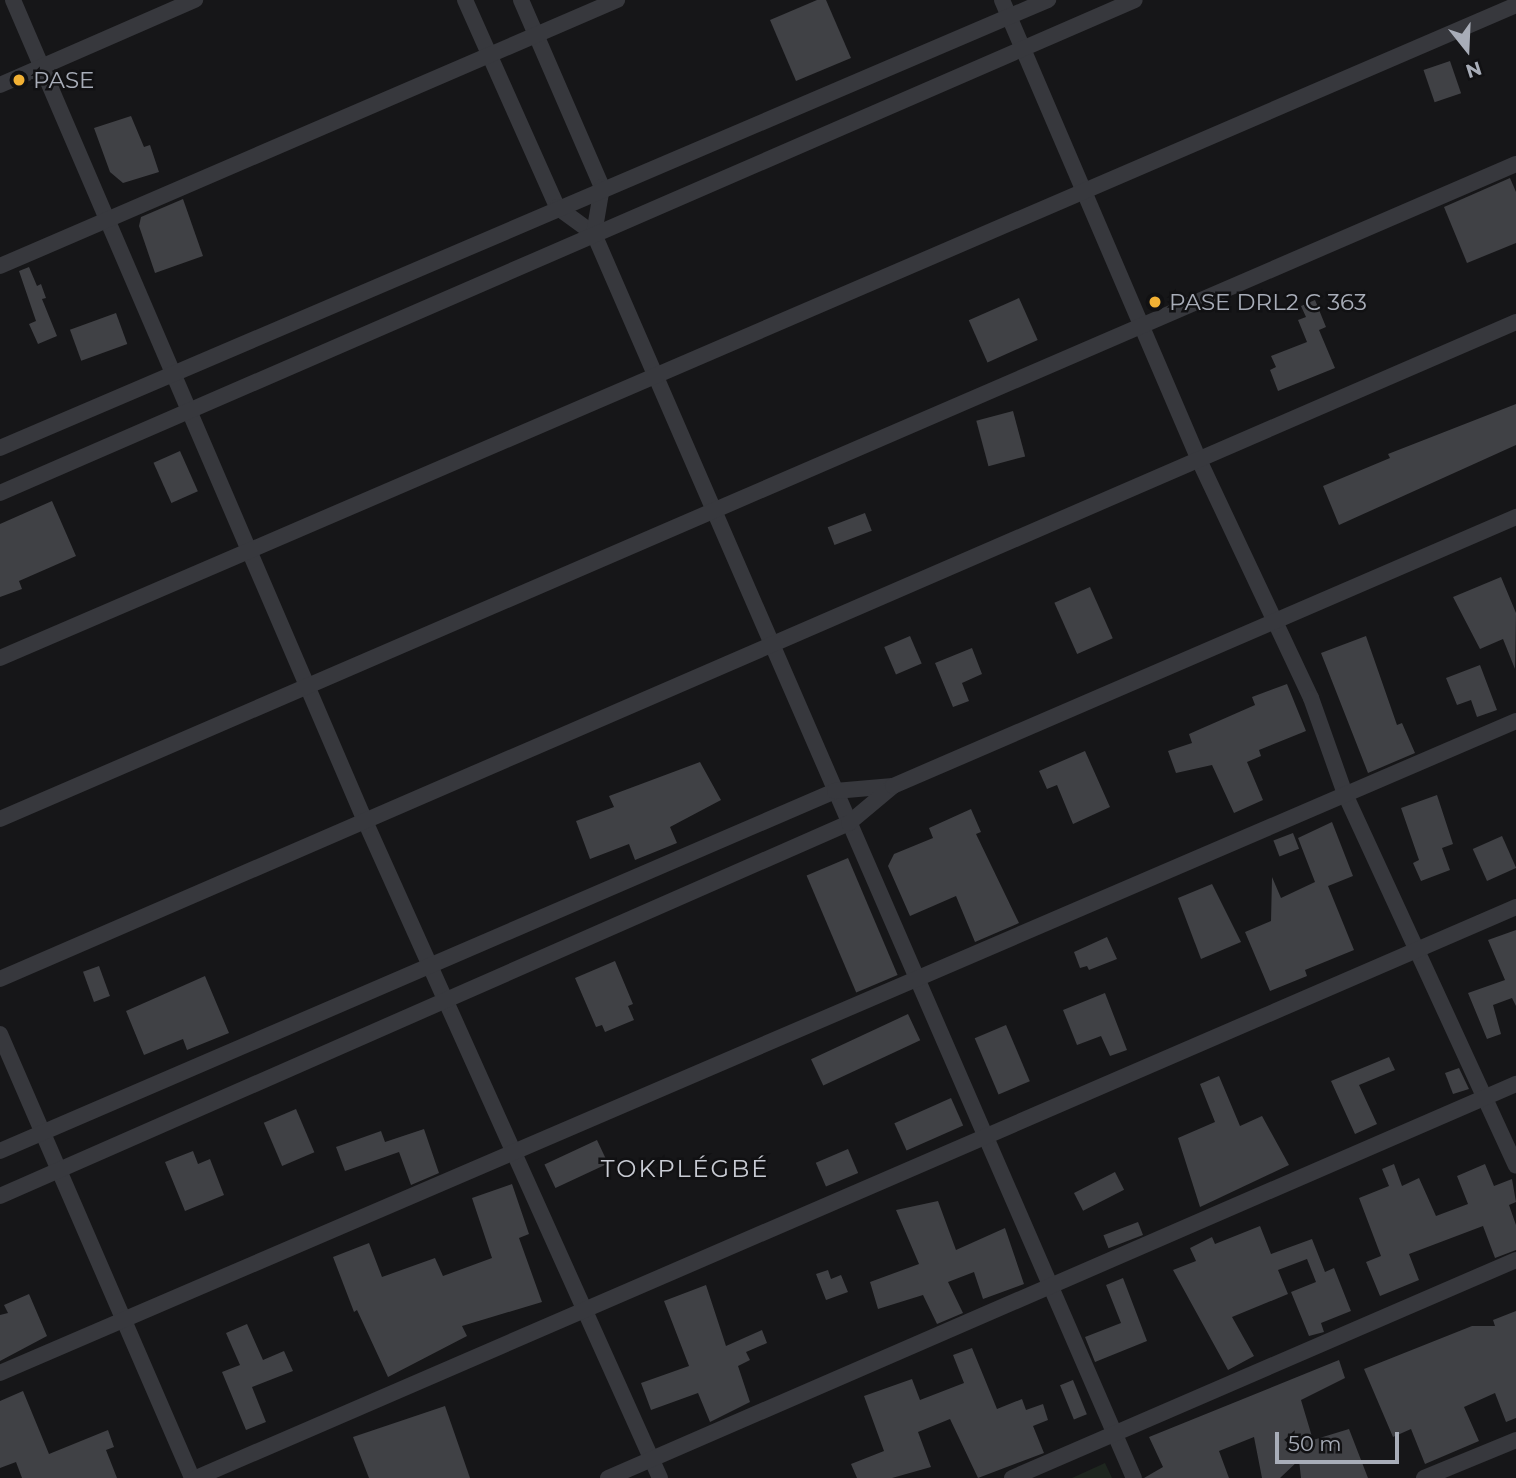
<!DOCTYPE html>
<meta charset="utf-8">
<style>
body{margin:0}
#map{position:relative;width:1516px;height:1478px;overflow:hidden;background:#161618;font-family:Montserrat,sans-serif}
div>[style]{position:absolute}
.green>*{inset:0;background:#1e261f}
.building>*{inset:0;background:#404145;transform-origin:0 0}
.street>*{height:16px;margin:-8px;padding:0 8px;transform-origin:8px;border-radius:8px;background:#37383d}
.dots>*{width:19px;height:19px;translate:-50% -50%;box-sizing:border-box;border:4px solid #111113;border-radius:50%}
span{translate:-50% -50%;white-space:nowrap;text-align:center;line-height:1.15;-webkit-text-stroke:5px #111113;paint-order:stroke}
.poi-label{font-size:23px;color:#a8adb8}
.left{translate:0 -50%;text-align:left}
.neighbourhood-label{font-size:24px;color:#c9ccd4;letter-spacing:2px}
.north{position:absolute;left:1432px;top:14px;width:70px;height:70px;-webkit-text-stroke:5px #111113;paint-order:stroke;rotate:162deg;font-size:19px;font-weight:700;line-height:28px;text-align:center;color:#a8adb8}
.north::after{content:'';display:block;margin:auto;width:24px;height:32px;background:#a8adb8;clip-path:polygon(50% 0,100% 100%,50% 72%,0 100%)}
.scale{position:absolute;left:1275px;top:1432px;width:124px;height:32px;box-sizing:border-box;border:4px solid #a8adb8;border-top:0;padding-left:9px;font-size:21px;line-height:24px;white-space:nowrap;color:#a8adb8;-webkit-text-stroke:5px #111113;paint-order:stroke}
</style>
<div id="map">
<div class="green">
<div style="clip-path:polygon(1105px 1463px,1112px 1478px,1072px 1478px)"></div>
</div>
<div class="building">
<div style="clip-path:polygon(817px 0,826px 0,851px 58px,796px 81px,770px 20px)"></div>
<div style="left:1450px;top:61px;width:34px;height:28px;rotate:71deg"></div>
<div style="clip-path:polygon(131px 116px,144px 147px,150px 145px,159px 172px,123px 183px,110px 172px,94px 128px)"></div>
<div style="clip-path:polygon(1510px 178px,1516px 192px,1516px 243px,1467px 263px,1444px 207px)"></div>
<div style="clip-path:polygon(183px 199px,203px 256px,155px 273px,139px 226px,141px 217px)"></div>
<div style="clip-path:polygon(29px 267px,37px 286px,41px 284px,46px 298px,42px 299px,57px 336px,38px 344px,29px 324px,36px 321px,19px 271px)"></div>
<div style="left:1019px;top:298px;width:46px;height:55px;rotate:66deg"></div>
<div style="clip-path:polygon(1315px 300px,1326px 327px,1319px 330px,1335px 368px,1278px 391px,1270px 370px,1276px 367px,1271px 356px,1307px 342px,1298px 320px,1306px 317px,1301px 306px)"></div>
<div style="left:116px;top:313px;width:33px;height:49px;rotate:70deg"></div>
<div style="clip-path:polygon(1516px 404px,1516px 445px,1339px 525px,1323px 486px,1390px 458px,1388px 454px)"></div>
<div style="left:1013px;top:411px;width:47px;height:38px;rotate:75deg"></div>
<div style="left:180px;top:451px;width:44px;height:29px;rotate:66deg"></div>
<div style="clip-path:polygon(52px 501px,76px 556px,19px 581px,22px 589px,0 597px,0 524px)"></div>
<div style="left:865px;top:513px;width:19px;height:40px;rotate:69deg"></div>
<div style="clip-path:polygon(1501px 577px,1516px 613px,1515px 669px,1503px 639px,1480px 649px,1453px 597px)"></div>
<div style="left:1090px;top:587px;width:56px;height:39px;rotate:66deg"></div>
<div style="left:910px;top:636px;width:30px;height:28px;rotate:67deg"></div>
<div style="clip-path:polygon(1366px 636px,1397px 725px,1402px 723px,1415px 753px,1368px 773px,1321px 653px)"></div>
<div style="clip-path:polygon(972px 648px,982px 674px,962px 683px,969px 701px,953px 707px,935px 663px)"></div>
<div style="clip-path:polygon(1480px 665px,1497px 710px,1477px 717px,1471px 700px,1457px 705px,1446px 678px)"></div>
<div style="clip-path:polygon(1287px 684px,1306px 731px,1259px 750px,1261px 756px,1247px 762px,1263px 800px,1234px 813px,1212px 765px,1176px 773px,1168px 751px,1192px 743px,1189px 734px,1255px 705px,1252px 697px)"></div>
<div style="clip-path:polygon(1085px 751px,1110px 807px,1073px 824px,1057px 785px,1047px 789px,1039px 771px)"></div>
<div style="clip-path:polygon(700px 762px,721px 800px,670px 827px,677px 843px,635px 860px,629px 844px,590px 859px,576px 821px,614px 807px,609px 796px)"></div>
<div style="clip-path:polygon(1437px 795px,1453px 844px,1442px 848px,1450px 870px,1421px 881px,1413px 863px,1419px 860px,1401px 808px)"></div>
<div style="clip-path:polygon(971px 809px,981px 832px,976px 834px,1019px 923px,975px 942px,956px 896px,910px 916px,888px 866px,894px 854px,933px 838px,929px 828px)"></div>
<div style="clip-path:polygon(1332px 822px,1353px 876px,1328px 886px,1354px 950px,1305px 970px,1307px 976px,1270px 991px,1245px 932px,1271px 921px,1272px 877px,1281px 898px,1315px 882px,1298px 838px)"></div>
<div style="left:1293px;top:833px;width:17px;height:21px;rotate:69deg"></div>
<div style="left:1502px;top:836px;width:35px;height:32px;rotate:66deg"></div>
<div style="left:848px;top:858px;width:127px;height:45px;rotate:67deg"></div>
<div style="clip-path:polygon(1212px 884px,1241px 942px,1201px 959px,1178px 898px)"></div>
<div style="clip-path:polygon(1516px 930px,1516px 1006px,1512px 998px,1493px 1005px,1501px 1034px,1487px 1039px,1468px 993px,1505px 980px,1488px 940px)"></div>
<div style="clip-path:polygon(1107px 937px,1117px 959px,1089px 970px,1087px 966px,1080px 968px,1074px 952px)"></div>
<div style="clip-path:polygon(615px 961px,633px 1004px,628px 1006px,634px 1020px,605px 1032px,602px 1025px,596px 1027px,575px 978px)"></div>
<div style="left:99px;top:966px;width:32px;height:17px;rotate:70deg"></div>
<div style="clip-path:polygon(205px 976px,229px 1033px,187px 1050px,183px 1039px,144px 1055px,126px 1011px)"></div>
<div style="clip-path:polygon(1105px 993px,1127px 1050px,1110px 1056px,1101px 1036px,1077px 1045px,1063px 1010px)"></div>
<div style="left:908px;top:1014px;width:29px;height:107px;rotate:65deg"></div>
<div style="left:1006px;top:1025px;width:61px;height:34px;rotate:67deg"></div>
<div style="clip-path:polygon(1389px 1057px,1395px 1070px,1359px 1085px,1377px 1124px,1355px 1134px,1331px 1081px)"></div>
<div style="clip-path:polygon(1459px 1068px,1469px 1089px,1453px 1094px,1445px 1073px)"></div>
<div style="clip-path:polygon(1219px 1076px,1240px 1126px,1262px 1116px,1289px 1165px,1200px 1207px,1178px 1138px,1215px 1122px,1200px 1084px)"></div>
<div style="left:951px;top:1098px;width:30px;height:62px;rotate:66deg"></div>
<div style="left:296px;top:1109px;width:47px;height:35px;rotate:67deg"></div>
<div style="clip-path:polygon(424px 1129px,439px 1173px,411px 1185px,399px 1152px,345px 1171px,336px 1147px,381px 1131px,385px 1142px)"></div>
<div style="left:597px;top:1140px;width:26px;height:58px;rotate:65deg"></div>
<div style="left:848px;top:1149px;width:26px;height:35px;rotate:67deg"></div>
<div style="clip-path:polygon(193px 1151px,198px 1164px,210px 1159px,224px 1195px,185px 1211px,165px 1162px)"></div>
<div style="clip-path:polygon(1394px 1164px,1402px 1186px,1419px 1178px,1436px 1216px,1468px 1204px,1457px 1176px,1485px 1164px,1494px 1186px,1512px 1179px,1516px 1202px,1509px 1205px,1516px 1225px,1516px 1250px,1495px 1258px,1483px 1226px,1409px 1254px,1419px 1280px,1380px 1296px,1366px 1262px,1381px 1256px,1359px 1198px,1389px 1186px,1382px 1169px)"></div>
<div style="left:1115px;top:1172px;width:20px;height:46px;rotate:63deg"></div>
<div style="clip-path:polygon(512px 1184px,529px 1234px,519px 1238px,542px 1302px,462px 1326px,467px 1336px,388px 1377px,357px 1310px,354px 1312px,333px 1257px,369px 1243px,382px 1277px,435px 1258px,443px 1276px,492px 1258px,472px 1198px)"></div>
<div style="clip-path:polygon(938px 1201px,956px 1250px,1005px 1228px,1024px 1284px,983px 1299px,974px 1272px,948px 1282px,963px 1313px,937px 1324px,923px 1295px,878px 1309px,870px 1282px,919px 1264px,896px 1210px)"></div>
<div style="left:1138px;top:1222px;width:14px;height:37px;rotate:69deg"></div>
<div style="clip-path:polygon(1260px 1226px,1271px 1254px,1312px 1239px,1325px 1272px,1334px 1268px,1351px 1311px,1321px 1323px,1324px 1332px,1309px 1336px,1291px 1292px,1316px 1282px,1307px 1259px,1278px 1270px,1288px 1294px,1232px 1317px,1254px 1356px,1228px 1370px,1173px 1270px,1196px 1261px,1190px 1248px,1212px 1237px,1215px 1244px)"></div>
<div style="clip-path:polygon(828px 1270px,831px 1279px,841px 1275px,848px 1292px,826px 1300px,816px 1274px)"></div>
<div style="clip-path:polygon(1123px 1278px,1147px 1341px,1095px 1362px,1085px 1337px,1121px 1323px,1106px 1285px)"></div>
<div style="clip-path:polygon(706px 1285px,726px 1346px,762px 1330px,767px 1343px,746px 1352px,750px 1360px,738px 1366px,750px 1402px,710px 1422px,698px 1393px,651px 1410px,641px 1383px,689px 1366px,664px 1301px)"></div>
<div style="clip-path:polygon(29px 1294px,47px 1336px,0 1361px,0 1315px,8px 1313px,4px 1305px)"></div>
<div style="clip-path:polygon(1516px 1311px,1516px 1418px,1506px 1422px,1495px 1393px,1464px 1407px,1479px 1441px,1425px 1464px,1411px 1429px,1393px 1437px,1364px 1369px,1472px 1326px,1495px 1326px,1493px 1320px)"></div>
<div style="clip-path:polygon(247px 1324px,263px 1360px,284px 1351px,293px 1371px,252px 1387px,266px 1422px,246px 1430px,222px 1372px,240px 1365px,226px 1333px)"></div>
<div style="clip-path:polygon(972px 1348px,997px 1409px,1022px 1399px,1026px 1410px,1043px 1404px,1048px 1420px,1033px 1426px,1044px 1453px,978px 1478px,950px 1419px,918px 1432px,931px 1467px,892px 1478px,857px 1478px,851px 1464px,884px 1451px,864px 1396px,912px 1379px,920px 1400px,964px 1383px,953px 1355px)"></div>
<div style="clip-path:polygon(1339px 1360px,1345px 1378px,1301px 1400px,1313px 1440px,1349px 1429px,1368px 1478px,1301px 1478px,1299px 1460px,1280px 1478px,1262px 1478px,1254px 1437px,1219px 1451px,1229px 1478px,1144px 1478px,1163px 1467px,1149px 1437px)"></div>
<div style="left:1073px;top:1380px;width:37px;height:14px;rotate:68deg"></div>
<div style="clip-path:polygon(23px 1391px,49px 1454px,108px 1430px,114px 1447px,106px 1450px,117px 1478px,22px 1478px,16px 1462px,0 1468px,0 1401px)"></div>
<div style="clip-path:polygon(445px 1406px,470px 1478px,369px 1478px,353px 1437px)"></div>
</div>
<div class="street">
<div style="left:13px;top:0;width:893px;rotate:66.79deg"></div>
<div style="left:365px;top:821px;width:720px;rotate:65.82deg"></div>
<div style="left:465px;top:0;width:227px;rotate:66deg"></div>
<div style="left:557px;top:207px;width:46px;rotate:36.1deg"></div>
<div style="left:594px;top:234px;width:1356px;rotate:66.54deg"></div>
<div style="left:521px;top:0;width:204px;rotate:66.6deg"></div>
<div style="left:602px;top:187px;width:48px;rotate:99.7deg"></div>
<div style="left:1002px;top:0;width:500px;rotate:66.82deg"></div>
<div style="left:1199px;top:460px;width:263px;rotate:64.8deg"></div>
<div style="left:1311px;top:698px;width:102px;rotate:70.5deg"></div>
<div style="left:1345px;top:794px;width:409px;rotate:65.3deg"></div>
<div style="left:0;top:85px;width:213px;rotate:-23.6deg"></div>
<div style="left:0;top:266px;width:672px;rotate:-23.32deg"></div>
<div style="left:0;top:448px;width:1140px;rotate:-23.15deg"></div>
<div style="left:0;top:493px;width:1237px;rotate:-23.48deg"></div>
<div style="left:0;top:658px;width:1651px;rotate:-23.3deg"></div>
<div style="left:0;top:819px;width:1651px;rotate:-23.37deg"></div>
<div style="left:0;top:979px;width:1652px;rotate:-23.43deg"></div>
<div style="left:0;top:1034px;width:484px;rotate:66.6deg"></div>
<div style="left:0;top:1151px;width:909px;rotate:-23.32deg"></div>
<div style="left:835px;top:791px;width:58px;rotate:-4.9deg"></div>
<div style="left:0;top:1196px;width:927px;rotate:-23.72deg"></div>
<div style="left:849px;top:823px;width:57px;rotate:-40.1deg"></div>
<div style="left:893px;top:786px;width:679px;rotate:-23.35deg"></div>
<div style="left:0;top:1373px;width:1650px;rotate:-23.27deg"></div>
<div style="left:196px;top:1478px;width:1438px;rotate:-23.39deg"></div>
<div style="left:608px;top:1478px;width:990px;rotate:-23.46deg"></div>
<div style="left:1012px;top:1478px;width:549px;rotate:-23.39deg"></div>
<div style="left:1424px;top:1478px;width:100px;rotate:-22.4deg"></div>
</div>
<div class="dots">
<div style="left:19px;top:80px;background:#f2b134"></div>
<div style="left:1155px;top:302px;background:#f2b134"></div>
</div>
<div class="poi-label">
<span class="left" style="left:33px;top:80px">PASE</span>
<span class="left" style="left:1169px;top:302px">PASE DRL2 C 363</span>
</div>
<div class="neighbourhood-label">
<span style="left:685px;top:1169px">TOKPLÉGBÉ</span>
</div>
<div class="north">N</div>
<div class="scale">50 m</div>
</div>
